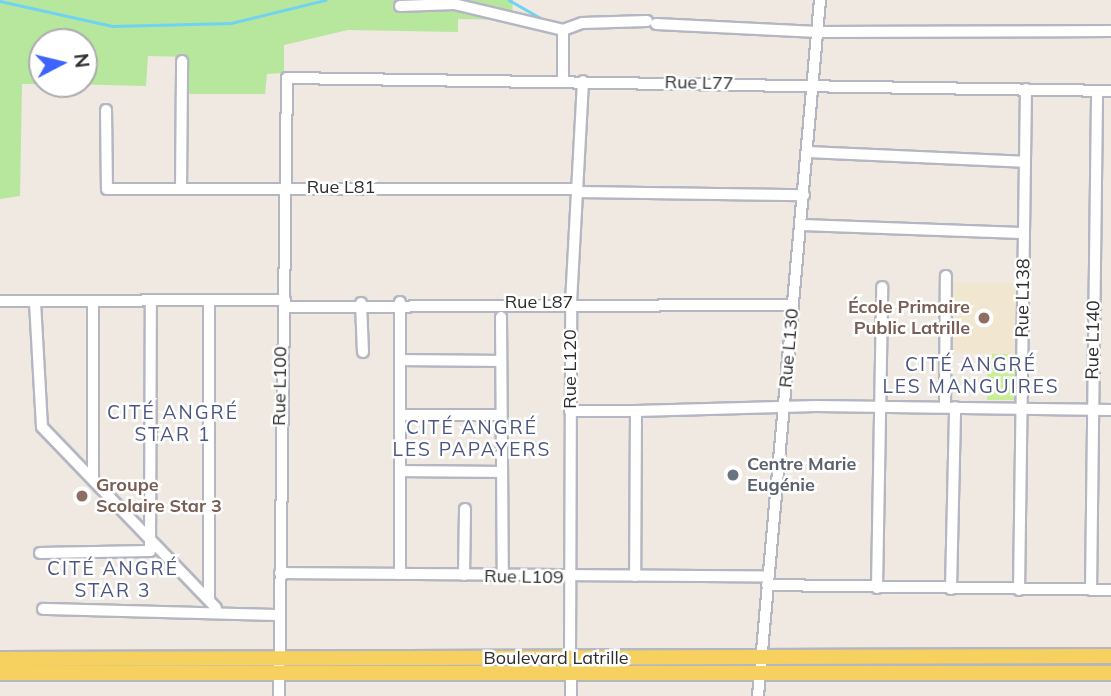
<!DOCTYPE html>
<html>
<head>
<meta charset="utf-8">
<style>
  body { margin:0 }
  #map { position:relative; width:1111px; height:696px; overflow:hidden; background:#efe9e1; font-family:Mulish,sans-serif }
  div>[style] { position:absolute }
  .education>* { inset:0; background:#f1e6d0; transform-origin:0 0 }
  .green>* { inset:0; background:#b6e79c }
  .pitch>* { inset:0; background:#caee97; transform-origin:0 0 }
  .stream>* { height:2.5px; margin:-1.25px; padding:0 1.25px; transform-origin:1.25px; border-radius:1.25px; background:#71d2f4 }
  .roads { filter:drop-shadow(2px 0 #b4b7c1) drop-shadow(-2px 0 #b4b7c1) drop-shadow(0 2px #b4b7c1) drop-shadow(0 -2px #b4b7c1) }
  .minor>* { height:10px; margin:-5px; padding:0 5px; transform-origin:5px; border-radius:5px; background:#fff }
  .major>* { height:14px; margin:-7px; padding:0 7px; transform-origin:7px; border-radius:7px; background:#f6d15f }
  .dots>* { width:19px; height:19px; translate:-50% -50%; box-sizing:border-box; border:4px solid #fff; border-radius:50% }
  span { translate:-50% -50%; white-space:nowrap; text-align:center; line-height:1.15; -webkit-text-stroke:5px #fff; paint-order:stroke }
  .street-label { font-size:18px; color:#2e2e2e }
  .education-label { font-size:18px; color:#785e54; font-weight:700 }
  .right { translate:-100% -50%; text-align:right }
  .left { translate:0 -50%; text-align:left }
  .worship-label { font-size:18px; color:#5b616d; font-weight:700 }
  .neighbourhood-label { font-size:19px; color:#4b5681; letter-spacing:2px }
  .north { position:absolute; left:28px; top:28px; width:70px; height:70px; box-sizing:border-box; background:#fff; border:2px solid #ababab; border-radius:50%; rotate:83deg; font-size:19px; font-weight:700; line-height:28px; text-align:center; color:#2e2e2e }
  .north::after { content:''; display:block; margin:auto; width:24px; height:32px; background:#3e64ff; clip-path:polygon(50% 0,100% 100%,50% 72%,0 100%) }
</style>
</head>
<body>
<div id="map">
  <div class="education">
    <i style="left:952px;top:282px;width:64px;height:71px;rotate:1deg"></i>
  </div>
  <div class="green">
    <i style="clip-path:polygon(0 0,513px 0,512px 20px,458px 19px,458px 32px,348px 30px,284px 45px,284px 73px,267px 74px,265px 94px,189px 94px,188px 57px,148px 56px,146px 86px,64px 84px,84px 84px,84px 42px,42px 42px,42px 84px,22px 84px,20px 196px,0 199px)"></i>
  </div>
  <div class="pitch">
    <i style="left:987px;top:354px;width:29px;height:46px"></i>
  </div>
  <div class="stream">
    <i style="left:509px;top:0;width:40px;rotate:29.7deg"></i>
    <i style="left:0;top:1px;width:116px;rotate:12.5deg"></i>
    <i style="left:113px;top:26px;width:118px;rotate:-1.5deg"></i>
    <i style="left:231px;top:23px;width:97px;rotate:-13.7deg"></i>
  </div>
  <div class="roads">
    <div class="minor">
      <i style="left:400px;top:6px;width:54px;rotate:-2.1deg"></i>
      <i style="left:454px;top:4px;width:112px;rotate:13.4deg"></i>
      <i style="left:563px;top:30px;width:51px;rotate:90deg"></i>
      <i style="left:656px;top:24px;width:162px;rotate:2.8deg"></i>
      <i style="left:818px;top:32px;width:293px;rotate:-0.2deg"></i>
      <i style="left:563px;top:30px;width:20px;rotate:-20deg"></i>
      <i style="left:582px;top:23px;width:65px;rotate:-1.8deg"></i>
      <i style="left:106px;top:110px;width:79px;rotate:89.3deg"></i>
      <i style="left:107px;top:189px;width:470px"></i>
      <i style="left:807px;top:152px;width:217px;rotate:2.6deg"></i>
      <i style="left:181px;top:188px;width:127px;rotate:-89.5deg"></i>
      <i style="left:577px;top:192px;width:227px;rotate:0.8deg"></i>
      <i style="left:800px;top:225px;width:223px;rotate:2.1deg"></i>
      <i style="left:0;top:301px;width:285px;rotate:-0.2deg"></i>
      <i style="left:35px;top:302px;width:125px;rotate:86.8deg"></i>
      <i style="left:42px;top:427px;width:251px;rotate:46.1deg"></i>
      <i style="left:361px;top:303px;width:49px;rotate:87.7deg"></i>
      <i style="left:286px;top:307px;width:507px;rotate:-0.23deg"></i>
      <i style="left:501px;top:317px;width:259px;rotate:89.6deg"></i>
      <i style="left:401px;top:360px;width:100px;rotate:0.6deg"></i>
      <i style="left:945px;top:406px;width:130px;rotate:-89.6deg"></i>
      <i style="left:570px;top:411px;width:66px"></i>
      <i style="left:636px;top:411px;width:165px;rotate:90.3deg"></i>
      <i style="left:636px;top:411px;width:180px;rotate:-1.6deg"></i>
      <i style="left:816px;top:406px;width:295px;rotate:0.8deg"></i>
      <i style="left:401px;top:415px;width:99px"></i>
      <i style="left:400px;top:471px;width:101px;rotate:0.6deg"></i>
      <i style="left:93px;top:478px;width:176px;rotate:-90deg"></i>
      <i style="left:40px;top:553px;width:110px;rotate:-1deg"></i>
      <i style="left:150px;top:551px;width:249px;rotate:-89.8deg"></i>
      <i style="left:280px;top:573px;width:487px;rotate:0.4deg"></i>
      <i style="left:400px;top:574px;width:272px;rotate:-90deg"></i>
      <i style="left:464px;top:575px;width:66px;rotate:-89.1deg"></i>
      <i style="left:767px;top:585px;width:344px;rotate:0.8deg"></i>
      <i style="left:877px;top:588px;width:301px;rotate:-89deg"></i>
      <i style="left:951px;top:589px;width:182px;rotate:-88.7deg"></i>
      <i style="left:1019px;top:590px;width:501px;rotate:-89.2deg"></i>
      <i style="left:1091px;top:590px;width:499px;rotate:-89.3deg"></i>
      <i style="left:209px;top:599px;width:297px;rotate:-90deg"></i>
      <i style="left:43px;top:609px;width:237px;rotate:1.5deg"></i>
      <i style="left:570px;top:657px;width:354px;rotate:-89.8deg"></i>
      <i style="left:571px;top:303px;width:222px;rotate:-86.9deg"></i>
      <i style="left:571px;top:673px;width:23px;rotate:90deg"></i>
      <i style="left:279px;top:696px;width:618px;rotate:-89.26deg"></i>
      <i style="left:287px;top:78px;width:824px;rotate:0.9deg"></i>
      <i style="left:758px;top:696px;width:699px;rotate:-84.91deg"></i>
    </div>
    <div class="major">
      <i style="left:0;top:659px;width:1111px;rotate:-0.15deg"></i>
      <i style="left:0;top:673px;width:1111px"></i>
    </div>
  </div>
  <div class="dots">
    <i style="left:984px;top:318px;background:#8d6e63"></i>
    <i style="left:733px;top:475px;background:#6b7280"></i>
    <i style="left:82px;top:496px;background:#8d6e63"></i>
  </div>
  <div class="street-label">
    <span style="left:699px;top:83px;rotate:1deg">Rue L77</span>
    <span style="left:341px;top:187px">Rue L81</span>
    <span style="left:1023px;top:298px;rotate:-89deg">Rue L138</span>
    <span style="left:539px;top:302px">Rue L87</span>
    <span style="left:1093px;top:340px;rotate:-89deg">Rue L140</span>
    <span style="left:789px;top:348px;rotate:-85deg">Rue L130</span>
    <span style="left:570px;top:369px;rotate:-90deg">Rue L120</span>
    <span style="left:280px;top:386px;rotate:-89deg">Rue L100</span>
    <span style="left:524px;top:577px;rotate:1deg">Rue L109</span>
    <span style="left:556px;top:658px">Boulevard Latrille</span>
  </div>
  <div class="education-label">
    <span class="right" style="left:970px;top:318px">École Primaire<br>Public Latrille</span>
    <span class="left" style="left:96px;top:496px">Groupe<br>Scolaire Star 3</span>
  </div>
  <div class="worship-label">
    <span class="left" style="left:747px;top:475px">Centre Marie<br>Eugénie</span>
  </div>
  <div class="neighbourhood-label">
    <span style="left:971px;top:376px">CITÉ ANGRÉ<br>LES MANGUIRES</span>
    <span style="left:173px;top:424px">CITÉ ANGRÉ<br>STAR 1</span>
    <span style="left:472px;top:439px">CITÉ ANGRÉ<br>LES PAPAYERS</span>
    <span style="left:113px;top:580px">CITÉ ANGRÉ<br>STAR 3</span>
  </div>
  <div class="north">N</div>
</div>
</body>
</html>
